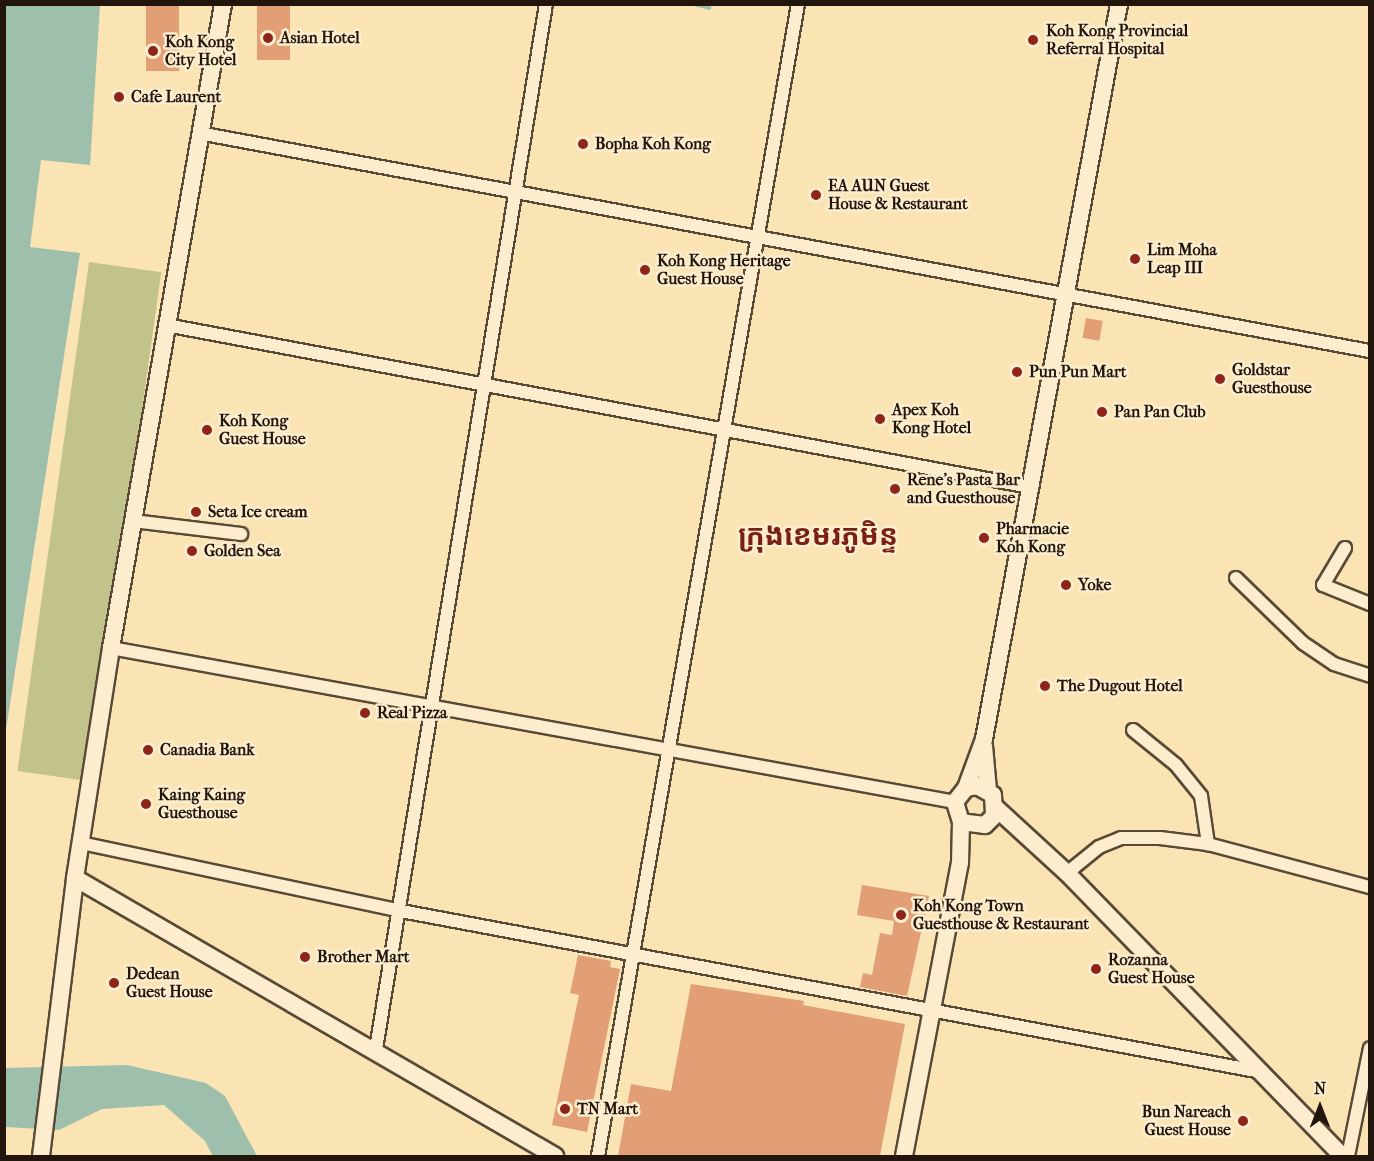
<!DOCTYPE html>
<html>
<head>
<meta charset="utf-8">
<style>
  body { margin:0 }
  #map { position:relative; width:1374px; height:1161px; overflow:hidden; background:#fae4b4; font-family:"IM FELL French Canon","Noto Sans Khmer",serif }
  div>[style] { position:absolute }
  .green>* { inset:0; background:#c2c38a; transform-origin:0 0 }
  .water>* { inset:0; background:#9ebfac }
  .stream>* { height:4px; margin:-2px; padding:0 2px; transform-origin:2px; border-radius:2px; background:#9ebfac }
  .building>* { inset:0; background:#e29e75; transform-origin:0 0 }
  .roads { filter:drop-shadow(2px 0 #584a36) drop-shadow(-2px 0 #584a36) drop-shadow(0 2px #584a36) drop-shadow(0 -2px #584a36) }
  .street>* { height:12px; margin:-6px; padding:0 6px; transform-origin:6px; border-radius:6px; background:#fcedce }
  .secondary>* { height:16px; margin:-8px; padding:0 8px; transform-origin:8px; border-radius:8px; background:#fcedce }
  .dots>* { width:16px; height:16px; translate:-50% -50%; box-sizing:border-box; border:3px solid #fcedce; border-radius:50% }
  span { translate:-50% -50%; white-space:nowrap; text-align:center; line-height:1.15; -webkit-text-stroke:5px #fcedce; paint-order:stroke }
  .poi-label { font-size:16px; color:#22160c; font-weight:700 }
  .left { translate:0 -50%; text-align:left }
  .right { translate:-100% -50%; text-align:right }
  .town-label { font-size:28px; color:#7a1f14; font-weight:700 }
  .frame { position:absolute; inset:0; border:6px solid #22160c; pointer-events:none }
  .north { position:absolute; left:1290px; top:1077px; width:60px; height:60px; -webkit-text-stroke:4px #fcedce; paint-order:stroke; rotate:0deg; font-size:16px; font-weight:700; line-height:24px; text-align:center; color:#22160c }
  .north::after { content:''; display:block; margin:auto; width:21px; height:27px; background:#22160c; clip-path:polygon(50% 0,100% 100%,50% 72%,0 100%) }
</style>
</head>
<body>
<div id="map">
  <div class="green">
    <i style="left:89px;top:262px;width:73px;height:514px;rotate:8deg"></i>
  </div>
  <div class="water">
    <i style="clip-path:polygon(5px 4px,100px 5px,90px 165px,41px 160px,30px 247px,80px 253px,5px 736px)"></i>
    <i style="clip-path:polygon(127px 1065px,206px 1083px,225px 1096px,257px 1156px,213px 1156px,205px 1141px,164px 1105px,102px 1109px,59px 1130px,5px 1127px,4px 1068px)"></i>
  </div>
  <div class="stream">
    <i style="left:694px;top:4px;width:16px;rotate:14deg"></i>
  </div>
  <div class="building">
    <i style="left:146px;top:4px;width:33px;height:67px"></i>
    <i style="left:257px;top:4px;width:33px;height:56px"></i>
    <i style="left:1086px;top:318px;width:17px;height:20px;rotate:10deg"></i>
    <i style="clip-path:polygon(862px 885px,929px 896px,907px 996px,860px 987px,863px 973px,872px 975px,880px 933px,892px 935px,894px 921px,857px 915px)"></i>
    <i style="clip-path:polygon(578px 955px,611px 961px,610px 967px,620px 969px,587px 1132px,552px 1125px,579px 995px,570px 993px)"></i>
    <i style="clip-path:polygon(691px 984px,804px 1001px,803px 1005px,905px 1024px,880px 1156px,618px 1156px,631px 1084px,671px 1091px)"></i>
  </div>
  <div class="roads">
    <div class="street">
      <i style="left:199px;top:133px;width:1191px;rotate:10.55deg"></i>
      <i style="left:166px;top:325px;width:879px;rotate:10.62deg"></i>
      <i style="left:133px;top:521px;width:109px;rotate:6.9deg"></i>
      <i style="left:1345px;top:548px;width:43px;rotate:120.7deg"></i>
      <i style="left:1323px;top:585px;width:51px;rotate:22deg"></i>
      <i style="left:1236px;top:578px;width:93px;rotate:44.1deg"></i>
      <i style="left:1303px;top:643px;width:37px;rotate:34deg"></i>
      <i style="left:1334px;top:664px;width:38px;rotate:18deg"></i>
      <i style="left:111px;top:648px;width:858px;rotate:10.34deg"></i>
      <i style="left:1133px;top:730px;width:55px;rotate:39.1deg"></i>
      <i style="left:1176px;top:765px;width:40px;rotate:51deg"></i>
      <i style="left:1201px;top:796px;width:49px;rotate:81.7deg"></i>
      <i style="left:81px;top:843px;width:327px;rotate:12deg"></i>
      <i style="left:401px;top:911px;width:875px;rotate:10.6deg"></i>
      <i style="left:1067px;top:873px;width:41px;rotate:-39.1deg"></i>
      <i style="left:1099px;top:847px;width:24px;rotate:-22deg"></i>
      <i style="left:1121px;top:838px;width:39px"></i>
      <i style="left:1160px;top:838px;width:48px;rotate:7.1deg"></i>
      <i style="left:1208px;top:844px;width:168px;rotate:14.9deg"></i>
      <i style="left:376px;top:1049px;width:1059px;rotate:-80.76deg"></i>
      <i style="left:598px;top:1156px;width:1169px;rotate:-80.15deg"></i>
      <i style="left:1348px;top:1156px;width:110px;rotate:-78.5deg"></i>
    </div>
    <div class="secondary">
      <i style="left:984px;top:746px;width:44px;rotate:84.8deg"></i>
      <i style="left:966px;top:788px;width:11px;rotate:-10deg"></i>
      <i style="left:977px;top:786px;width:18px;rotate:29deg"></i>
      <i style="left:993px;top:795px;width:21px;rotate:87deg"></i>
      <i style="left:994px;top:816px;width:13px;rotate:135deg"></i>
      <i style="left:985px;top:825px;width:24px;rotate:-173deg"></i>
      <i style="left:961px;top:822px;width:21px;rotate:-107deg"></i>
      <i style="left:955px;top:802px;width:18px;rotate:-52deg"></i>
      <i style="left:966px;top:788px;width:52px;rotate:-69.8deg"></i>
      <i style="left:984px;top:739px;width:747px;rotate:-79.59deg"></i>
      <i style="left:996px;top:808px;width:96px;rotate:42.5deg"></i>
      <i style="left:1067px;top:873px;width:395px;rotate:45.8deg"></i>
      <i style="left:75px;top:878px;width:555px;rotate:30.08deg"></i>
      <i style="left:41px;top:1156px;width:280px;rotate:-83deg"></i>
      <i style="left:75px;top:878px;width:233px;rotate:-81.1deg"></i>
      <i style="left:111px;top:648px;width:654px;rotate:-80.13deg"></i>
      <i style="left:904px;top:1156px;width:298px;rotate:-79.2deg"></i>
      <i style="left:960px;top:863px;width:41px;rotate:-88.6deg"></i>
    </div>
  </div>
  <div class="dots">
    <i style="left:268px;top:38px;background:#8f2418"></i>
    <i style="left:1033px;top:40px;background:#8f2418"></i>
    <i style="left:153px;top:51px;background:#8f2418"></i>
    <i style="left:119px;top:97px;background:#8f2418"></i>
    <i style="left:583px;top:144px;background:#8f2418"></i>
    <i style="left:816px;top:195px;background:#8f2418"></i>
    <i style="left:1135px;top:259px;background:#8f2418"></i>
    <i style="left:645px;top:270px;background:#8f2418"></i>
    <i style="left:1017px;top:372px;background:#8f2418"></i>
    <i style="left:1220px;top:379px;background:#8f2418"></i>
    <i style="left:1102px;top:412px;background:#8f2418"></i>
    <i style="left:880px;top:419px;background:#8f2418"></i>
    <i style="left:207px;top:430px;background:#8f2418"></i>
    <i style="left:895px;top:489px;background:#8f2418"></i>
    <i style="left:196px;top:512px;background:#8f2418"></i>
    <i style="left:984px;top:538px;background:#8f2418"></i>
    <i style="left:192px;top:551px;background:#8f2418"></i>
    <i style="left:1066px;top:585px;background:#8f2418"></i>
    <i style="left:1045px;top:686px;background:#8f2418"></i>
    <i style="left:365px;top:713px;background:#8f2418"></i>
    <i style="left:148px;top:750px;background:#8f2418"></i>
    <i style="left:146px;top:804px;background:#8f2418"></i>
    <i style="left:901px;top:915px;background:#8f2418"></i>
    <i style="left:305px;top:957px;background:#8f2418"></i>
    <i style="left:1096px;top:969px;background:#8f2418"></i>
    <i style="left:114px;top:983px;background:#8f2418"></i>
    <i style="left:565px;top:1109px;background:#8f2418"></i>
    <i style="left:1243px;top:1121px;background:#8f2418"></i>
  </div>
  <div class="poi-label">
    <span class="left" style="left:1046px;top:40px">Koh Kong Provincial<br>Referral Hospital</span>
    <span class="left" style="left:280px;top:38px">Asian Hotel</span>
    <span class="left" style="left:165px;top:51px">Koh Kong<br>City Hotel</span>
    <span class="left" style="left:131px;top:97px">Cafe Laurent</span>
    <span class="left" style="left:595px;top:144px">Bopha Koh Kong</span>
    <span class="left" style="left:828px;top:195px">EA AUN Guest<br>House &amp; Restaurant</span>
    <span class="left" style="left:1147px;top:259px">Lim Moha<br>Leap III</span>
    <span class="left" style="left:657px;top:270px">Koh Kong Heritage<br>Guest House</span>
    <span class="left" style="left:1232px;top:379px">Goldstar<br>Guesthouse</span>
    <span class="left" style="left:1029px;top:372px">Pun Pun Mart</span>
    <span class="left" style="left:892px;top:419px">Apex Koh<br>Kong Hotel</span>
    <span class="left" style="left:1114px;top:412px">Pan Pan Club</span>
    <span class="left" style="left:219px;top:430px">Koh Kong<br>Guest House</span>
    <span class="left" style="left:907px;top:489px">Rene's Pasta Bar<br>and Guesthouse</span>
    <span class="left" style="left:208px;top:512px">Seta Ice cream</span>
    <span class="left" style="left:996px;top:538px">Pharmacie<br>Koh Kong</span>
    <span class="left" style="left:204px;top:551px">Golden Sea</span>
    <span class="left" style="left:1078px;top:585px">Yoke</span>
    <span class="left" style="left:1057px;top:686px">The Dugout Hotel</span>
    <span class="left" style="left:377px;top:713px">Real Pizza</span>
    <span class="left" style="left:160px;top:750px">Canadia Bank</span>
    <span class="left" style="left:158px;top:804px">Kaing Kaing<br>Guesthouse</span>
    <span class="left" style="left:913px;top:915px">Koh Kong Town<br>Guesthouse &amp; Restaurant</span>
    <span class="left" style="left:317px;top:957px">Brother Mart</span>
    <span class="left" style="left:1108px;top:969px">Rozanna<br>Guest House</span>
    <span class="left" style="left:126px;top:983px">Dedean<br>Guest House</span>
    <span class="left" style="left:577px;top:1109px">TN Mart</span>
    <span class="right" style="left:1231px;top:1121px">Bun Nareach<br>Guest House</span>
  </div>
  <div class="town-label">
    <span style="left:818px;top:536px">ក្រុងខេមរភូមិន្ទ</span>
  </div>
  <div class="frame"></div>
  <div class="north">N</div>
</div>
</body>
</html>
